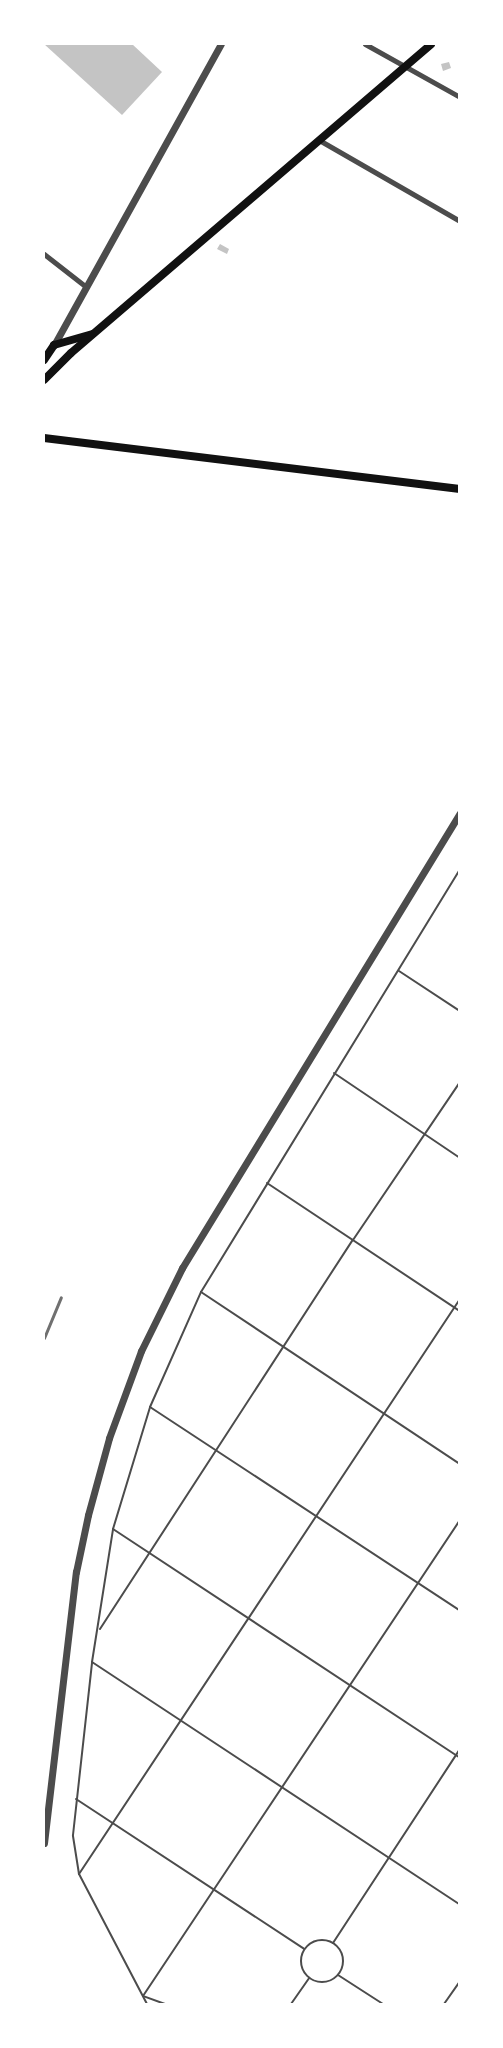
<!DOCTYPE html>
<html>
<head>
<meta charset="utf-8">
<style>
  body { margin:0 }
  #map { position:relative; width:503px; height:2048px; overflow:hidden; background:#fff; font-family:"Sofia Sans Condensed",sans-serif }
  div>[style] { position:absolute }
  .building>* { inset:0; background:#c4c4c4 }
  .service>* { height:2px; margin:-1px; padding:0 1px; transform-origin:1px; border-radius:1px; background:#4c4c4c }
  .service>.ring { margin:-1px; padding:0; box-sizing:content-box; background:none; border:2px solid #4c4c4c; border-radius:50% }
  .minor>* { height:5px; margin:-2.5px; padding:0 2.5px; transform-origin:2.5px; border-radius:2.5px; background:#4c4c4c }
  .tertiary>* { height:7px; margin:-3.5px; padding:0 3.5px; transform-origin:3.5px; border-radius:3.5px; background:#4c4c4c }
  .secondary>* { height:8px; margin:-4px; padding:0 4px; transform-origin:4px; border-radius:4px; background:#111 }
  .rail>* { height:3px; margin:-1.5px; padding:0 1.5px; transform-origin:1.5px; border-radius:1.5px; background:#707070 }
  span { translate:-50% -50%; white-space:nowrap; text-align:center; line-height:1.15; -webkit-text-stroke:6px #fff; paint-order:stroke }
  .frame { position:absolute; inset:0; border:45px solid #fff; pointer-events:none }
</style>
</head>
<body>
<div id="map">
  <div class="building">
    <i style="clip-path:polygon(44px 44px,132px 44px,162px 72px,122px 115px)"></i>
    <i style="clip-path:polygon(449px 62px,451px 68px,443px 71px,441px 64px)"></i>
    <i style="clip-path:polygon(220px 244px,229px 249px,227px 254px,217px 249px)"></i>
  </div>
  <div class="service">
    <i style="left:399px;top:971px;width:73px;rotate:33.3deg"></i>
    <i style="left:334px;top:1073px;width:152px;rotate:34deg"></i>
    <i style="left:267px;top:1183px;width:232px;rotate:33.6deg"></i>
    <i style="left:201px;top:1292px;width:311px;rotate:33.6deg"></i>
    <i style="left:150px;top:1407px;width:371px;rotate:33.3deg"></i>
    <i style="left:113px;top:1529px;width:416px;rotate:33.4deg"></i>
    <i style="left:100px;top:1629px;width:464px;rotate:-57deg"></i>
    <i style="left:353px;top:1240px;width:191px;rotate:-55.9deg"></i>
    <i style="left:92px;top:1662px;width:441px;rotate:33.4deg"></i>
    <i style="left:76px;top:1799px;width:273px;rotate:33.3deg"></i>
    <i style="left:79px;top:1874px;width:690px;rotate:-56.47deg"></i>
    <i class="ring" style="left:301px;top:1940px;width:40px;height:40px"></i>
    <i style="left:333px;top:1943px;width:232px;rotate:-56.8deg"></i>
    <i style="left:338px;top:1975px;width:54px;rotate:32.8deg"></i>
    <i style="left:147px;top:2004px;width:147px;rotate:-117.6deg"></i>
    <i style="left:79px;top:1874px;width:39px;rotate:-99deg"></i>
    <i style="left:73px;top:1835px;width:174px;rotate:-83.7deg"></i>
    <i style="left:92px;top:1662px;width:135px;rotate:-81deg"></i>
    <i style="left:113px;top:1529px;width:127px;rotate:-73.1deg"></i>
    <i style="left:150px;top:1407px;width:126px;rotate:-66.1deg"></i>
    <i style="left:201px;top:1292px;width:496px;rotate:-58.5deg"></i>
    <i style="left:165px;top:2004px;width:23px;rotate:-160deg"></i>
    <i style="left:143px;top:1996px;width:572px;rotate:-56.34deg"></i>
    <i style="left:291px;top:2004px;width:32px;rotate:-55deg"></i>
    <i style="left:444px;top:2004px;width:28px;rotate:-55deg"></i>
  </div>
  <div class="minor">
    <i style="left:365px;top:44px;width:109px;rotate:29.2deg"></i>
    <i style="left:319px;top:140px;width:163px;rotate:29.9deg"></i>
    <i style="left:44px;top:254px;width:52px;rotate:38deg"></i>
  </div>
  <div class="tertiary">
    <i style="left:54px;top:345px;width:344px;rotate:-61deg"></i>
    <i style="left:44px;top:1843px;width:273px;rotate:-83.3deg"></i>
    <i style="left:76px;top:1572px;width:58px;rotate:-78.1deg"></i>
    <i style="left:88px;top:1515px;width:80px;rotate:-74.7deg"></i>
    <i style="left:109px;top:1438px;width:93px;rotate:-69.8deg"></i>
    <i style="left:141px;top:1351px;width:93px;rotate:-63.7deg"></i>
    <i style="left:182px;top:1268px;width:533px;rotate:-58.58deg"></i>
  </div>
  <div class="secondary">
    <i style="left:44px;top:360px;width:18px;rotate:-56deg"></i>
    <i style="left:54px;top:345px;width:40px;rotate:-16deg"></i>
    <i style="left:44px;top:380px;width:38px;rotate:-45deg"></i>
    <i style="left:71px;top:353px;width:474px;rotate:-40.6deg"></i>
    <i style="left:44px;top:438px;width:419px;rotate:7deg"></i>
  </div>
  <div class="rail">
    <i style="left:44px;top:1338px;width:44px;rotate:-67.5deg"></i>
  </div>
  <div class="frame"></div>
</div>
</body>
</html>
